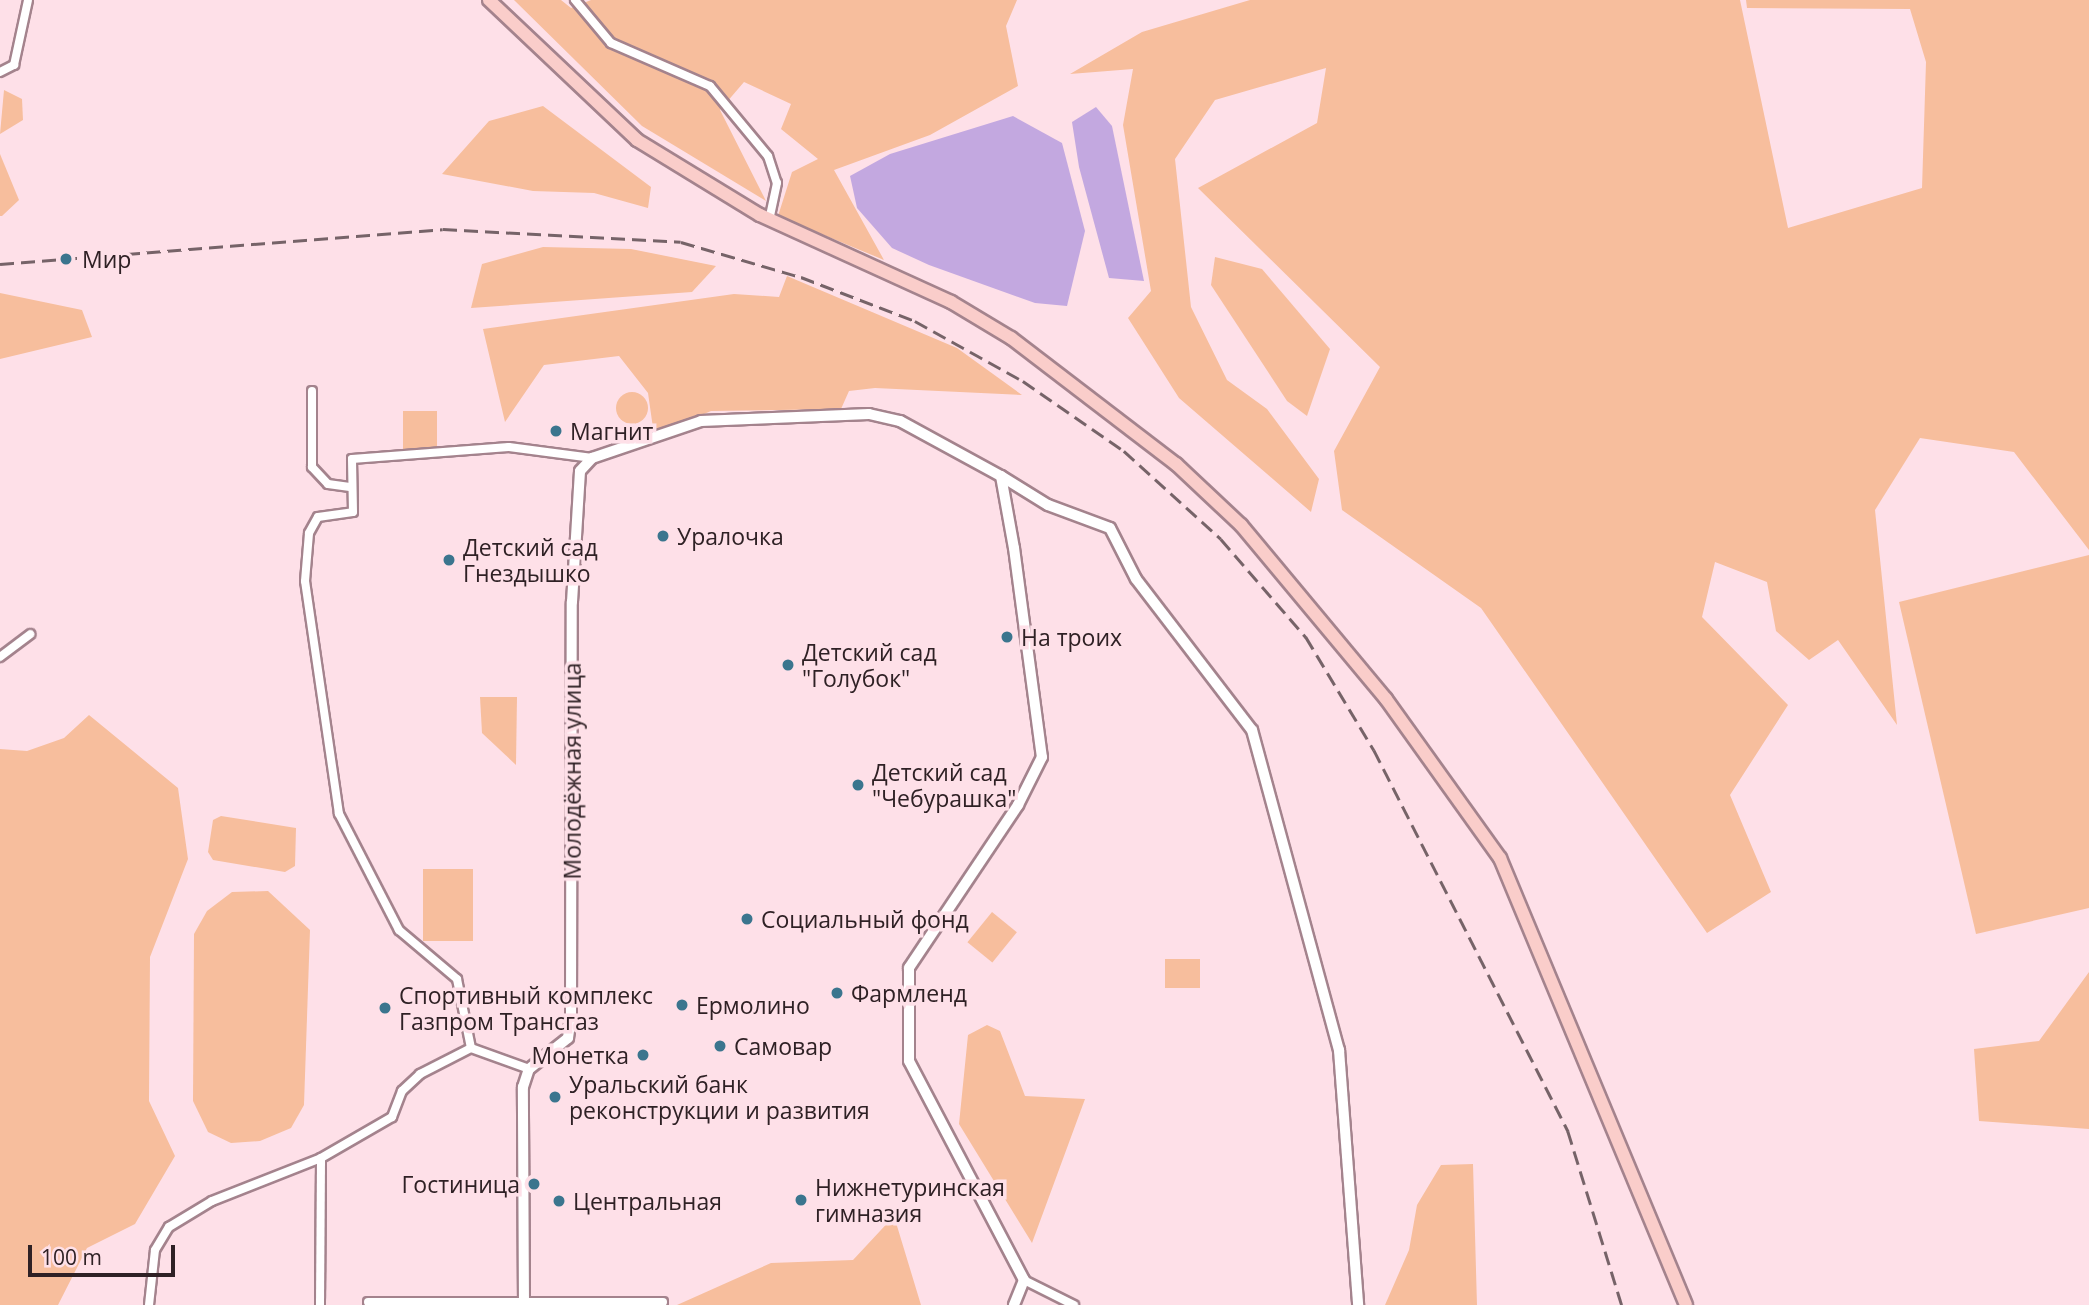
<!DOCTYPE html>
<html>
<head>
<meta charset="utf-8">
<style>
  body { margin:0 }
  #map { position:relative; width:2089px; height:1305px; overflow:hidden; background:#fee0e8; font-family:"Open Sans",sans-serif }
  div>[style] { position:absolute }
  .green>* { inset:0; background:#f7be9d; transform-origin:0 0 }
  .round { border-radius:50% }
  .water>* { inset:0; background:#c3a8e0 }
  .roads { filter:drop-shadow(2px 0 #a4838d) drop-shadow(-2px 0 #a4838d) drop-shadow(0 2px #a4838d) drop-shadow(0 -2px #a4838d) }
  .street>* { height:8px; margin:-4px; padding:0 4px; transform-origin:4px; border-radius:4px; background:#fff }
  .secondary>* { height:10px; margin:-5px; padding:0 5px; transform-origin:5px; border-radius:5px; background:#fff }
  .primary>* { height:12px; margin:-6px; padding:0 6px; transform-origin:6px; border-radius:6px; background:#facdca }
  .rail>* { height:2.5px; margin-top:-1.25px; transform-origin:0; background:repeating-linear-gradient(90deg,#766368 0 14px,transparent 0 21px) }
  .dots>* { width:19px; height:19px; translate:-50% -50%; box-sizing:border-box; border:4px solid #fee0e8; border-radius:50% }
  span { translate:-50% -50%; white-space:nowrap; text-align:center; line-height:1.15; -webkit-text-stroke:7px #fee0e8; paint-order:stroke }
  .poi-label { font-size:23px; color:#2f2125 }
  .left { translate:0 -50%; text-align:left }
  .right { translate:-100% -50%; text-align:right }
  .street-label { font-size:23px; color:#2f2125 }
  .scale { position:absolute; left:28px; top:1245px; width:147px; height:32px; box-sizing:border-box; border:4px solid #2f2125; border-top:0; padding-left:9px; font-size:21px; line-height:24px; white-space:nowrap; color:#2f2125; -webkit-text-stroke:5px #fee0e8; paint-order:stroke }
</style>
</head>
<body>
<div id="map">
  <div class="green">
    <i style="clip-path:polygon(514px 0,561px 0,571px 8px,591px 0,1017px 0,1006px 26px,1018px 86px,930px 135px,834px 170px,884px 260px,778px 216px,792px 172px,818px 159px,781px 129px,791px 104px,744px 82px,720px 110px,766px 201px,642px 126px)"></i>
    <i style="clip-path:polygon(1250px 0,1740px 0,1788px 228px,1922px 188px,1926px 62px,1910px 9px,1747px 8px,1746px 0,2089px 0,2089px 550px,2014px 452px,1920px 438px,1875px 510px,1897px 725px,1838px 640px,1809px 660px,1776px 631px,1767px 582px,1715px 562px,1702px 617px,1788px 705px,1730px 795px,1771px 892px,1707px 933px,1481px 608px,1342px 510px,1334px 451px,1380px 367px,1198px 188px,1317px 123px,1326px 68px,1215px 100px,1175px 159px,1191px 307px,1227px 380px,1267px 409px,1319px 479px,1311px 512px,1179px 398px,1128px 318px,1151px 291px,1123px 125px,1133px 69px,1070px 74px,1142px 32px)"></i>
    <i style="clip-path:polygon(4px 90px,22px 99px,23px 120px,0 134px)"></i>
    <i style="clip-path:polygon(543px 106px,651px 187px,648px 208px,594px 193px,533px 191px,442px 174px,489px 121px)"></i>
    <i style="clip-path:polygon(0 154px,19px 200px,2px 216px,0 216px)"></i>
    <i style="clip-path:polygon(543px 247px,631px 249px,716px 266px,692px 292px,471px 308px,482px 264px)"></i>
    <i style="clip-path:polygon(1215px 257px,1262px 269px,1330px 349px,1307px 416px,1287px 401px,1211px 285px)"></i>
    <i style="clip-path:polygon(787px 276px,957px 348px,1022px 395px,875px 388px,849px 391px,841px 409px,711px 411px,654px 435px,648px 393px,619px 356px,544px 365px,505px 422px,483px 329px,734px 294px,779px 297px)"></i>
    <i style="clip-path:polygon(0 293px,82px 310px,92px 337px,0 359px)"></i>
    <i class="round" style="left:616px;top:392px;width:32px;height:32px"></i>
    <i style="left:437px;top:411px;width:39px;height:34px;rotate:90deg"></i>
    <i style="clip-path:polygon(2089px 555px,2089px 908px,1976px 934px,1899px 602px)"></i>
    <i style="clip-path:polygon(480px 697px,517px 697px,516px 765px,482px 733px)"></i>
    <i style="clip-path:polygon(89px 715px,178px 788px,188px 859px,150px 957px,149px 1101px,175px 1156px,135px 1224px,87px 1248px,58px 1305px,0 1305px,0 749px,27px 751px,64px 738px)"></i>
    <i style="clip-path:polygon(221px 816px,296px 828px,295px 866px,285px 872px,213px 860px,208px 852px,213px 820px)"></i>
    <i style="left:423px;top:869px;width:50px;height:72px"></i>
    <i style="clip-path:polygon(268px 891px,310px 930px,304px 1105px,291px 1128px,260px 1141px,231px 1143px,208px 1132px,193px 1101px,194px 934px,207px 911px,232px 892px)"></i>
    <i style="left:992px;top:912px;width:32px;height:39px;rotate:39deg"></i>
    <i style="left:1165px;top:959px;width:35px;height:29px"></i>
    <i style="clip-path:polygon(2089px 972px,2089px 1129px,1979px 1121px,1974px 1049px,2039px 1041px)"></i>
    <i style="clip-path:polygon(987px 1025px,1000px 1031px,1025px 1096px,1085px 1099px,1032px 1243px,959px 1124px,968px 1035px)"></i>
    <i style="clip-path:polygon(1473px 1164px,1477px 1305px,1385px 1305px,1409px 1250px,1417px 1205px,1441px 1165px)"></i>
    <i style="clip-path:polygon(894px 1216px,921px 1305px,677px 1305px,771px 1263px,853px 1260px)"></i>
  </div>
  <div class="water">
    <i style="clip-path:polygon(1096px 107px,1112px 126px,1144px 281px,1109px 278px,1079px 167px,1072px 122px)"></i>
    <i style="clip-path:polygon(1013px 116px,1062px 143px,1085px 231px,1067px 306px,1035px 303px,929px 265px,892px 248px,857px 208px,850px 176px,890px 154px)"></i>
  </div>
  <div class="roads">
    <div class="street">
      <i style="left:575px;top:0;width:56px;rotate:50.1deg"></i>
      <i style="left:611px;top:43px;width:108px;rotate:23.5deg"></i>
      <i style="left:710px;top:86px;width:91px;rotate:50.4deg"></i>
      <i style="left:768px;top:156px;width:28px;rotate:72deg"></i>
      <i style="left:777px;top:183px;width:38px;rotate:102deg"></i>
      <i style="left:0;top:72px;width:16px;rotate:-27deg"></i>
      <i style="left:14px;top:65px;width:66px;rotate:-77.8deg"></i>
      <i style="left:312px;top:391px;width:76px;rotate:90deg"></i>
      <i style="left:312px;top:467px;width:23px;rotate:47deg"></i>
      <i style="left:328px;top:484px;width:22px;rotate:8deg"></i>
      <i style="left:0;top:657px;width:38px;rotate:-37deg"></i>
      <i style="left:471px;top:1048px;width:70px;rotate:-101.5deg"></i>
      <i style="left:457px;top:979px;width:76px;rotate:-139.8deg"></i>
      <i style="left:399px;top:930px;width:131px;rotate:-117.3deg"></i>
      <i style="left:339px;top:814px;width:235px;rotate:-98.3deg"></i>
      <i style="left:305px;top:581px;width:48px;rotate:-85.2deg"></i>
      <i style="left:309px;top:533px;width:18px;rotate:-61deg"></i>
      <i style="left:318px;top:517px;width:35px;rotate:-8deg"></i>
      <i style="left:353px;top:512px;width:53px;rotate:-91.1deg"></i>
      <i style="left:352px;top:459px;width:157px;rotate:-4.4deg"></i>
      <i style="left:509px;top:447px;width:84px;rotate:7.5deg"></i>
      <i style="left:471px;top:1048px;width:62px;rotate:19.9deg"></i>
      <i style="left:1024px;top:1280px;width:56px;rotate:26.6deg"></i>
      <i style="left:368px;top:1302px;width:295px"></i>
      <i style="left:149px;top:1305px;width:55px;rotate:-83.8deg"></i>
      <i style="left:155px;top:1250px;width:27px;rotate:-59deg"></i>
      <i style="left:169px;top:1227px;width:50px;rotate:-31.2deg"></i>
      <i style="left:212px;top:1201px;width:117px;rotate:-21.5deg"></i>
      <i style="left:321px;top:1158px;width:82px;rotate:-30deg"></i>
      <i style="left:392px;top:1117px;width:28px;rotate:-69deg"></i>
      <i style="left:402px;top:1091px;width:25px;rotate:-43deg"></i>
      <i style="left:420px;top:1074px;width:57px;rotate:-27deg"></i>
      <i style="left:320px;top:1305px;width:147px;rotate:-89.6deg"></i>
    </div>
    <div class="secondary">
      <i style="left:1001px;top:476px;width:55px;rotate:31.7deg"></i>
      <i style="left:1048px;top:505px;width:66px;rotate:20.4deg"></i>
      <i style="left:1110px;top:528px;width:57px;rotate:63deg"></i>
      <i style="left:1136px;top:579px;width:190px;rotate:52.5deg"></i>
      <i style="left:1252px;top:730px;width:332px;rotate:74.8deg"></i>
      <i style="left:1339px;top:1050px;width:256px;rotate:85.7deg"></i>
      <i style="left:524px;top:1305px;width:218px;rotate:-90.3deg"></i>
      <i style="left:523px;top:1087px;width:19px;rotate:-72deg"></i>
      <i style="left:529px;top:1069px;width:50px;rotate:-38.5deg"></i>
      <i style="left:568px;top:1038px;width:21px;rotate:-82deg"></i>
      <i style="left:571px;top:1017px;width:415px;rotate:-89.9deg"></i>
      <i style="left:572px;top:602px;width:131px;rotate:-86.5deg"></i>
      <i style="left:580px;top:471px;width:18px;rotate:-47deg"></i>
      <i style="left:592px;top:458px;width:115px;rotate:-18.7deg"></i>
      <i style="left:701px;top:421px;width:168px;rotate:-2.4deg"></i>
      <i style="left:869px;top:414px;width:32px;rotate:13deg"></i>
      <i style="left:900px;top:421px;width:115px;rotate:28.6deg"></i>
      <i style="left:1001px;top:476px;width:73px;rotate:79.8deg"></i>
      <i style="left:1014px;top:548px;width:211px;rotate:82.4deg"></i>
      <i style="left:1042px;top:757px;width:54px;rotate:116.6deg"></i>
      <i style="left:1018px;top:805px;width:196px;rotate:123.8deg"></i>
      <i style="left:909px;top:968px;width:93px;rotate:90deg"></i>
      <i style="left:909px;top:1061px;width:247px;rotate:62.3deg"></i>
      <i style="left:1024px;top:1280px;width:27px;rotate:112deg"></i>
    </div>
    <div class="primary">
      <i style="left:489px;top:0;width:204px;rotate:43.4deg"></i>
      <i style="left:637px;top:140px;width:144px;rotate:31.4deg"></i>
      <i style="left:760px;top:215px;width:210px;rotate:24.5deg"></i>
      <i style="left:951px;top:302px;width:70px;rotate:31deg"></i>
      <i style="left:1011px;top:338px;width:208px;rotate:37.4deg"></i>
      <i style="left:1176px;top:464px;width:89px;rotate:43.2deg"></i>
      <i style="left:1241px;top:525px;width:226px;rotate:50.2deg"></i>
      <i style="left:1386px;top:699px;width:196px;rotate:54.4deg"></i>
      <i style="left:1500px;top:858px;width:484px;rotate:67.4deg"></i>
    </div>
  </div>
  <div class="rail">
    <i style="left:0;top:264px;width:444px;rotate:-4.5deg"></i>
    <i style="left:443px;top:229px;width:238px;rotate:3.1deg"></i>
    <i style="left:681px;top:242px;width:125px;rotate:16.3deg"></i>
    <i style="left:801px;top:277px;width:122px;rotate:21.1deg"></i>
    <i style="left:915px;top:321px;width:124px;rotate:29.1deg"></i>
    <i style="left:1023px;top:381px;width:123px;rotate:34.7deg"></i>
    <i style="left:1124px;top:451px;width:131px;rotate:42.2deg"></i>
    <i style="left:1221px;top:539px;width:130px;rotate:49.1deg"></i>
    <i style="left:1306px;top:637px;width:132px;rotate:59deg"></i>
    <i style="left:1374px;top:750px;width:428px;rotate:63deg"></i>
    <i style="left:1568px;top:1131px;width:182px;rotate:72.8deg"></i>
  </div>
  <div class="dots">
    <i style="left:66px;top:259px;background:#3b758e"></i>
    <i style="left:556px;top:431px;background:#3b758e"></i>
    <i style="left:663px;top:536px;background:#3b758e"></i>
    <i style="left:449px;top:560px;background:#3b758e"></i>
    <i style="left:1007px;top:637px;background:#3b758e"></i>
    <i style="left:788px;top:665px;background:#3b758e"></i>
    <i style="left:858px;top:785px;background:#3b758e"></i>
    <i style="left:747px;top:919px;background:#3b758e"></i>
    <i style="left:837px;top:993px;background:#3b758e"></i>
    <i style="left:682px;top:1005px;background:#3b758e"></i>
    <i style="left:385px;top:1008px;background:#3b758e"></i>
    <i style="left:720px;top:1046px;background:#3b758e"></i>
    <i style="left:643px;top:1055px;background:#3b758e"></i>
    <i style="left:555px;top:1097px;background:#3b758e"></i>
    <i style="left:534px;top:1184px;background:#3b758e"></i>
    <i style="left:801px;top:1200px;background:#3b758e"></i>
    <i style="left:559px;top:1201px;background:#3b758e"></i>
  </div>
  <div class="poi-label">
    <span class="left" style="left:82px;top:259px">Мир</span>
    <span class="left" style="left:570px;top:431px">Магнит</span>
    <span class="left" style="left:677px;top:536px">Уралочка</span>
    <span class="left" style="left:463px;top:560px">Детский сад<br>Гнездышко</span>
    <span class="left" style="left:1021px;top:637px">На троих</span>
    <span class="left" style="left:802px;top:665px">Детский сад<br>"Голубок"</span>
    <span class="left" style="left:872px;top:785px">Детский сад<br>"Чебурашка"</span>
    <span class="left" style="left:761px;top:919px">Социальный фонд</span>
    <span class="left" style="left:851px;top:993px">Фармленд</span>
    <span class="left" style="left:399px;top:1008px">Спортивный комплекс<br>Газпром Трансгаз</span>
    <span class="left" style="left:696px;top:1005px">Ермолино</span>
    <span class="left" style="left:734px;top:1046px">Самовар</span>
    <span class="right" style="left:629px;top:1055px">Монетка</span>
    <span class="left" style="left:569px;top:1097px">Уральский банк<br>реконструкции и развития</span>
    <span class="right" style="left:520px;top:1184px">Гостиница</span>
    <span class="left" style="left:815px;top:1200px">Нижнетуринская<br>гимназия</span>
    <span class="left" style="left:573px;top:1201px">Центральная</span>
  </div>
  <div class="street-label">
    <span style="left:572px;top:771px;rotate:-90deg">Молодёжная улица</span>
  </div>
  <div class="scale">100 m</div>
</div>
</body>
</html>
